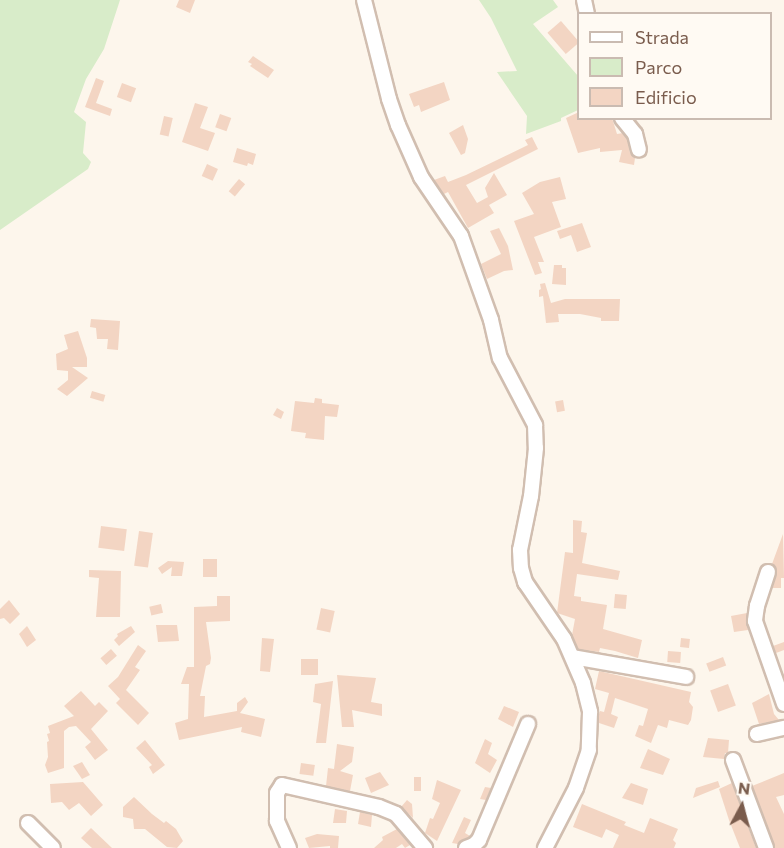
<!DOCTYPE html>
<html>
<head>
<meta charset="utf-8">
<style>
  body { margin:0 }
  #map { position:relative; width:784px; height:848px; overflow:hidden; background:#fdf6ec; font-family:Commissioner,sans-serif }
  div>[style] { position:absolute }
  .green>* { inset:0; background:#d8ecc9 }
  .building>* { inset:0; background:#f3d5c3; transform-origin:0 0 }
  .roads { filter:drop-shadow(2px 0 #d1beb0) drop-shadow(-2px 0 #d1beb0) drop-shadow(0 2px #d1beb0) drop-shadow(0 -2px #d1beb0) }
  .minor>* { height:14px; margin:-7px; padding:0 7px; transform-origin:7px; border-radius:7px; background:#fff }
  span { translate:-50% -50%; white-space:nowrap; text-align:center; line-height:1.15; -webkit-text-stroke:4.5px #fffaf3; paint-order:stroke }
  .legend { position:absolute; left:577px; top:12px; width:195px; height:108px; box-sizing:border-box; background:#fffaf3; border:2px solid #cabbb1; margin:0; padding:8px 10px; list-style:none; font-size:18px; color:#7a5c4d }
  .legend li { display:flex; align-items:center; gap:12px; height:30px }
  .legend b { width:30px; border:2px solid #cabbb1 }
  .north { position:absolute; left:712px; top:776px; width:60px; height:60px; -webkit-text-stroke:4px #fffaf3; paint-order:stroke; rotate:7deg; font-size:16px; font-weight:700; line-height:24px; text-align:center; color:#7a5c4d }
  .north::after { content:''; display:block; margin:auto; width:21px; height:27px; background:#7a5c4d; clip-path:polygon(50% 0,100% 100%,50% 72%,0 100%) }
</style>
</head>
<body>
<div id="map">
  <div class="green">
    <i style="clip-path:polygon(0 0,120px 0,104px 49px,86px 79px,74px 112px,86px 122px,83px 153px,91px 162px,88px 169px,0 230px)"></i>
    <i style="clip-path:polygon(479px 0,553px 0,558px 7px,533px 24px,578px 76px,578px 110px,561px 118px,561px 121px,526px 134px,527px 116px,497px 72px,517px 71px,491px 18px)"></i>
  </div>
  <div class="building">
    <i style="clip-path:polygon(179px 0,195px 0,190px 13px,176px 7px)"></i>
    <i style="left:561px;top:21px;width:28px;height:18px;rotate:49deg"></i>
    <i style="clip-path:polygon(253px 56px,274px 70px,268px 78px,250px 66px,252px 64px,248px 62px)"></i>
    <i style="clip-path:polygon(96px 78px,104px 81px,96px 103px,112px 109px,110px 116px,85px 107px)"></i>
    <i style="clip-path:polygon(444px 82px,450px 100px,421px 112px,419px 105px,414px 107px,409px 94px)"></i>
    <i style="left:122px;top:83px;width:15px;height:15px;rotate:20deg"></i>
    <i style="clip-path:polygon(195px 103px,208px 107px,200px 128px,215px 133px,208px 151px,182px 142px)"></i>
    <i style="clip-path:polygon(579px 112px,579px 118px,612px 118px,617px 134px,623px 133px,627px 138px,630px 153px,635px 158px,634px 165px,619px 162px,622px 150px,600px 152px,600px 148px,578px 153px,566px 118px)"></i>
    <i style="left:220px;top:114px;width:12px;height:14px;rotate:20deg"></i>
    <i style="left:164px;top:116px;width:9px;height:19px;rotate:13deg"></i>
    <i style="clip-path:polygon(463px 125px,468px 139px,465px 153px,461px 155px,449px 133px)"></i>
    <i style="clip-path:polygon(532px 137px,538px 149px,466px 185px,477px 203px,488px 197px,485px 188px,494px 173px,507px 195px,489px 205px,494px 213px,468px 228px,448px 192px,444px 194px,434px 180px,445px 176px,448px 182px,466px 175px,528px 145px,525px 140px)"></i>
    <i style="clip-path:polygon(237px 148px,256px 154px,253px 165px,248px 163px,247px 166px,233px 162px)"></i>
    <i style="left:207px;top:164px;width:12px;height:13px;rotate:24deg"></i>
    <i style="clip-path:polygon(560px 177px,566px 199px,552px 202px,561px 227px,534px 237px,544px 262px,538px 262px,542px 273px,535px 275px,514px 221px,534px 214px,522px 193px,540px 182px)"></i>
    <i style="left:239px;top:179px;width:8px;height:16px;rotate:40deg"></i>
    <i style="clip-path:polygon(582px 223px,591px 247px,577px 252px,571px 235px,560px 239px,557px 231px)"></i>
    <i style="clip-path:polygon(499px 228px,508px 246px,513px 270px,504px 271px,487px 279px,481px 264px,501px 254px,490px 231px)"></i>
    <i style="clip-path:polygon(554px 265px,562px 265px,562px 268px,566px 268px,566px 285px,552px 284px)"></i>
    <i style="clip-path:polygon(545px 283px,551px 303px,565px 299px,620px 299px,619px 321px,601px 321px,601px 318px,580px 314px,558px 314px,559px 322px,546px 323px,543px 296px,539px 297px,539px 290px,541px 289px,540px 284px)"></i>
    <i style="clip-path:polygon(91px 319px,120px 321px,118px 350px,107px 349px,108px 339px,97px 339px,96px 328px,90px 327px)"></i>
    <i style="clip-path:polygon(78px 331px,87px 358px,87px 367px,72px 367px,88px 378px,67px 396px,57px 389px,68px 380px,68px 371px,57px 370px,56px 354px,68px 349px,64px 335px)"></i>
    <i style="left:92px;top:391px;width:14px;height:7px;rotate:17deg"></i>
    <i style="clip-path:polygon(315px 398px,322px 399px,322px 403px,339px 405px,337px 417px,325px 416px,324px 440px,305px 438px,306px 433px,291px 431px,295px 401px,314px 403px)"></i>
    <i style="left:563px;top:400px;width:11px;height:8px;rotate:80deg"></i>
    <i style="clip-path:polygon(277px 408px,284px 412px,281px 419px,273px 415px)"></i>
    <i style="clip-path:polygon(573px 520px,582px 521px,581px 532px,587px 533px,582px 563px,620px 571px,618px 580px,577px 574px,574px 596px,581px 597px,581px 601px,607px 605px,603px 629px,642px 640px,638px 658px,615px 651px,600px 648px,599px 652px,578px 649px,572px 635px,575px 619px,557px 613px,565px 552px,573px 553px)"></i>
    <i style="left:101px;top:526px;width:26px;height:22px;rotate:7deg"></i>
    <i style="left:139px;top:531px;width:14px;height:35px;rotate:8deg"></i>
    <i style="clip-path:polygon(783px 534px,784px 578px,781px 578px,781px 588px,772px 588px,777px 571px,772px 564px)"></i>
    <i style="left:217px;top:559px;width:18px;height:14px;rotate:90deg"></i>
    <i style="clip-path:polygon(168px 561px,184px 562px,182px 576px,171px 576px,172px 567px,162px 574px,158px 568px)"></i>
    <i style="clip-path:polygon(89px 570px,121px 571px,120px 617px,96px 617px,99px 578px,89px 577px)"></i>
    <i style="left:615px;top:594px;width:12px;height:14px;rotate:5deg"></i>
    <i style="clip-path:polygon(217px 596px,230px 596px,230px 621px,206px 622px,211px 658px,210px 664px,206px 666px,200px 696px,205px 696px,204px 717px,237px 711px,237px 703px,245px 697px,248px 702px,240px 713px,265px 719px,261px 737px,241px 732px,242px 727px,179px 740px,175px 723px,188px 719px,189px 684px,181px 684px,187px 667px,194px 667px,194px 607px,217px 606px)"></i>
    <i style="clip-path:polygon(9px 600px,20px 614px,10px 624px,4px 618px,0 619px,0 609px)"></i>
    <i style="left:161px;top:604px;width:9px;height:12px;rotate:77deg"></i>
    <i style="left:321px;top:608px;width:14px;height:22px;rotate:12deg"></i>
    <i style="clip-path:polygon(747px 613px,748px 630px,734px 632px,731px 616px)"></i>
    <i style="clip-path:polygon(156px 625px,177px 625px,179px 641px,158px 642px)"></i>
    <i style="clip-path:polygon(27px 626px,36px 640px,27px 647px,19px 634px)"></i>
    <i style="clip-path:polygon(131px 626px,135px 632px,119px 646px,114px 640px,118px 636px,117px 634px)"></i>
    <i style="clip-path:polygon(262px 638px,274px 639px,270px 672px,260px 671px)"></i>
    <i style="left:681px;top:638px;width:9px;height:9px;rotate:6deg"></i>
    <i style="clip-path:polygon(784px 642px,784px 650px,776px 653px,773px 646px)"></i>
    <i style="clip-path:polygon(138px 645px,146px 651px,135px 667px,140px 670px,126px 690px,149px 713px,138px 725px,116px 703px,120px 699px,108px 686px,118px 677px)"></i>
    <i style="left:111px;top:649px;width:9px;height:14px;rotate:49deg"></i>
    <i style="left:668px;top:651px;width:13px;height:11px;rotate:4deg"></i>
    <i style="left:723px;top:657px;width:9px;height:18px;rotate:69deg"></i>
    <i style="left:301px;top:659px;width:17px;height:16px"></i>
    <i style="clip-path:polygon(599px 671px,691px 692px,689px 702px,693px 707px,691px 720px,688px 725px,669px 720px,667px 728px,658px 725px,651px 743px,635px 736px,639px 725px,643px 726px,648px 709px,615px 698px,611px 714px,618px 717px,614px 728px,599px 723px,599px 714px,600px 711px,604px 712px,609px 693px,595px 689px)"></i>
    <i style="clip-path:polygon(337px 675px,376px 678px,371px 702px,382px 704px,382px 716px,352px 710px,354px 727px,342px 727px)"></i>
    <i style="clip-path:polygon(333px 681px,326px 743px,316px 743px,321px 704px,313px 702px,315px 684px)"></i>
    <i style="left:728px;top:684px;width:23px;height:19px;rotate:70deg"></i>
    <i style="clip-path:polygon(81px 691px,95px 706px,99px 702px,108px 711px,91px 729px,108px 750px,95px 760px,85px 747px,91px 742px,76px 726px,69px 727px,64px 731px,64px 768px,48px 773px,45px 765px,48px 757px,47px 742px,49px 741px,47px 734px,50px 733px,48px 726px,74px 716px,64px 706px)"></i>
    <i style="clip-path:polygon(769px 694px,774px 714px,779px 720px,759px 724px,752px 703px)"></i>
    <i style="clip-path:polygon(504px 706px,519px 712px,513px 727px,498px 719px)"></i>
    <i style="clip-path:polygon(708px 738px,729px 740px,728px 753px,725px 753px,724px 759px,703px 757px)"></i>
    <i style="clip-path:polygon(485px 739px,492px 743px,488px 754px,497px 760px,490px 773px,475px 763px)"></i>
    <i style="clip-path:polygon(145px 740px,165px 765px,153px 774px,149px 767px,152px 765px,136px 748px)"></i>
    <i style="clip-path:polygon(337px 744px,354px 747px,352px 762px,340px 771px,353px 775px,350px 791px,326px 786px,328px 768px,334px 769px)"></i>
    <i style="clip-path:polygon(648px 749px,670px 759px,663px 775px,640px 768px)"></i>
    <i style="clip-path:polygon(82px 762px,90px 775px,82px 779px,73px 766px)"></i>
    <i style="left:301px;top:763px;width:14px;height:11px;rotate:8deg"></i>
    <i style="clip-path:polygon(380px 772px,389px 785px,371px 793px,365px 778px)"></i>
    <i style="clip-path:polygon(784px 773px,784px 795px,776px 797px,784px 814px,784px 848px,775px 848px,752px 786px)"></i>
    <i style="left:414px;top:777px;width:7px;height:14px"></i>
    <i style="clip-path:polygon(437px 780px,461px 790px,437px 841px,425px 833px,430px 818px,433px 819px,440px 803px,432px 799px)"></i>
    <i style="clip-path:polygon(718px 781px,720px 787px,693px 798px,696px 788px)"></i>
    <i style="clip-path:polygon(83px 782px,103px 805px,91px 816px,79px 803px,69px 810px,62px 802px,51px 803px,50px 784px)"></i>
    <i style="clip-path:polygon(631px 783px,648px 789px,643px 805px,622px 798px)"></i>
    <i style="clip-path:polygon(732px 783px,756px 848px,740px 848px,729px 820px,719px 789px)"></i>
    <i style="clip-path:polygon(485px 787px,491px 788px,486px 800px,480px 799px)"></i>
    <i style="clip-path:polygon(134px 797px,152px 814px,164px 823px,166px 821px,176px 829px,183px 841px,177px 848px,167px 847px,145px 829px,134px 829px,133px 819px,123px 817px,123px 807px)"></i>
    <i style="clip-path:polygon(407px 800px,412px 804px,413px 818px,401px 807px)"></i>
    <i style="clip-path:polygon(582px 804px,626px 822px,624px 825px,644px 833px,650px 818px,678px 829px,673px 840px,676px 843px,674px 848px,613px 848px,619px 835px,606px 829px,602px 838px,573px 827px)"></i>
    <i style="clip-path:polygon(335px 809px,347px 811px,346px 823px,333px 823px)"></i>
    <i style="clip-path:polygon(360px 812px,372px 815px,371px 827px,358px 824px)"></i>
    <i style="clip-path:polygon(464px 817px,471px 820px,465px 833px,470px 836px,458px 844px,452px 843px)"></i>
    <i style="clip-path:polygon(91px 828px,112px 848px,92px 848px,81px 838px)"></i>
    <i style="clip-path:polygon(397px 829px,410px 845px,405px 848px,402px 844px,396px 848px,374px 848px,383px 840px,382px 837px)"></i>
    <i style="clip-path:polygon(317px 834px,339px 836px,338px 848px,330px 848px,330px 846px,309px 848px,305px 838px)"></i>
  </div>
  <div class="roads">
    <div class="minor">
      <i style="left:364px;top:0;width:102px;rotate:75.8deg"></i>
      <i style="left:389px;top:99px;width:28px;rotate:71deg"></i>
      <i style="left:398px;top:125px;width:57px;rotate:66.1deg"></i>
      <i style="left:421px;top:177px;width:71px;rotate:55.9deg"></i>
      <i style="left:461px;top:236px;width:89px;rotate:70.3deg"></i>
      <i style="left:491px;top:320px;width:39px;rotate:77deg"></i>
      <i style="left:500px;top:358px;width:76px;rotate:62.4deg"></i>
      <i style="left:535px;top:425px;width:23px;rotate:88deg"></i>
      <i style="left:536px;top:448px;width:48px;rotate:95.9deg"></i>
      <i style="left:531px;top:496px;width:55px;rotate:101.5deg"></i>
      <i style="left:520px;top:550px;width:18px;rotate:87deg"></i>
      <i style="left:521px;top:568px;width:15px;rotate:74deg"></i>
      <i style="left:525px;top:582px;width:69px;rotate:55.6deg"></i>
      <i style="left:564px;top:639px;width:48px;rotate:66.6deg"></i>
      <i style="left:583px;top:683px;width:30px;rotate:76deg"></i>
      <i style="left:590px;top:712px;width:38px;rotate:92deg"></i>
      <i style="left:589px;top:750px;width:40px;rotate:108.9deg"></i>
      <i style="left:576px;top:788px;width:68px;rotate:117.3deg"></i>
      <i style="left:584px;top:0;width:14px;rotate:78deg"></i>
      <i style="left:622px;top:118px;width:21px;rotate:51deg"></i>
      <i style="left:635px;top:134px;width:16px;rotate:76deg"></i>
      <i style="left:768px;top:572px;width:36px;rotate:108deg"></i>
      <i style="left:757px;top:606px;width:15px;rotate:98deg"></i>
      <i style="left:755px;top:621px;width:88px;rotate:70.7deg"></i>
      <i style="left:573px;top:657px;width:115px;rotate:10deg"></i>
      <i style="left:757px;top:734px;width:28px;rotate:-13deg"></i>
      <i style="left:733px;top:760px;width:94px;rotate:69.4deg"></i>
      <i style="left:28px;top:823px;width:35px;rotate:45deg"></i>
      <i style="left:289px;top:848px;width:30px;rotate:-114deg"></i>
      <i style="left:277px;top:821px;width:28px;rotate:-90deg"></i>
      <i style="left:277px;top:793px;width:9px;rotate:-58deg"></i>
      <i style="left:282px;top:785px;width:99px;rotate:12.8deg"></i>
      <i style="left:379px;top:807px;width:18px;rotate:22deg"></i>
      <i style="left:396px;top:814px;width:45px;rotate:49.5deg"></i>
      <i style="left:466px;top:848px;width:9px;rotate:-21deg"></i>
      <i style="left:474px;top:845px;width:7px;rotate:-45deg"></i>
      <i style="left:479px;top:840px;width:126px;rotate:-67.1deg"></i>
    </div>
  </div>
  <ul class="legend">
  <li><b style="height:8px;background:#fff"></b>Strada</li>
  <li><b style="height:16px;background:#d8ecc9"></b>Parco</li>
  <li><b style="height:16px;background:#f3d5c3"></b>Edificio</li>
  </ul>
  <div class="north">N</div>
</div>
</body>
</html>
